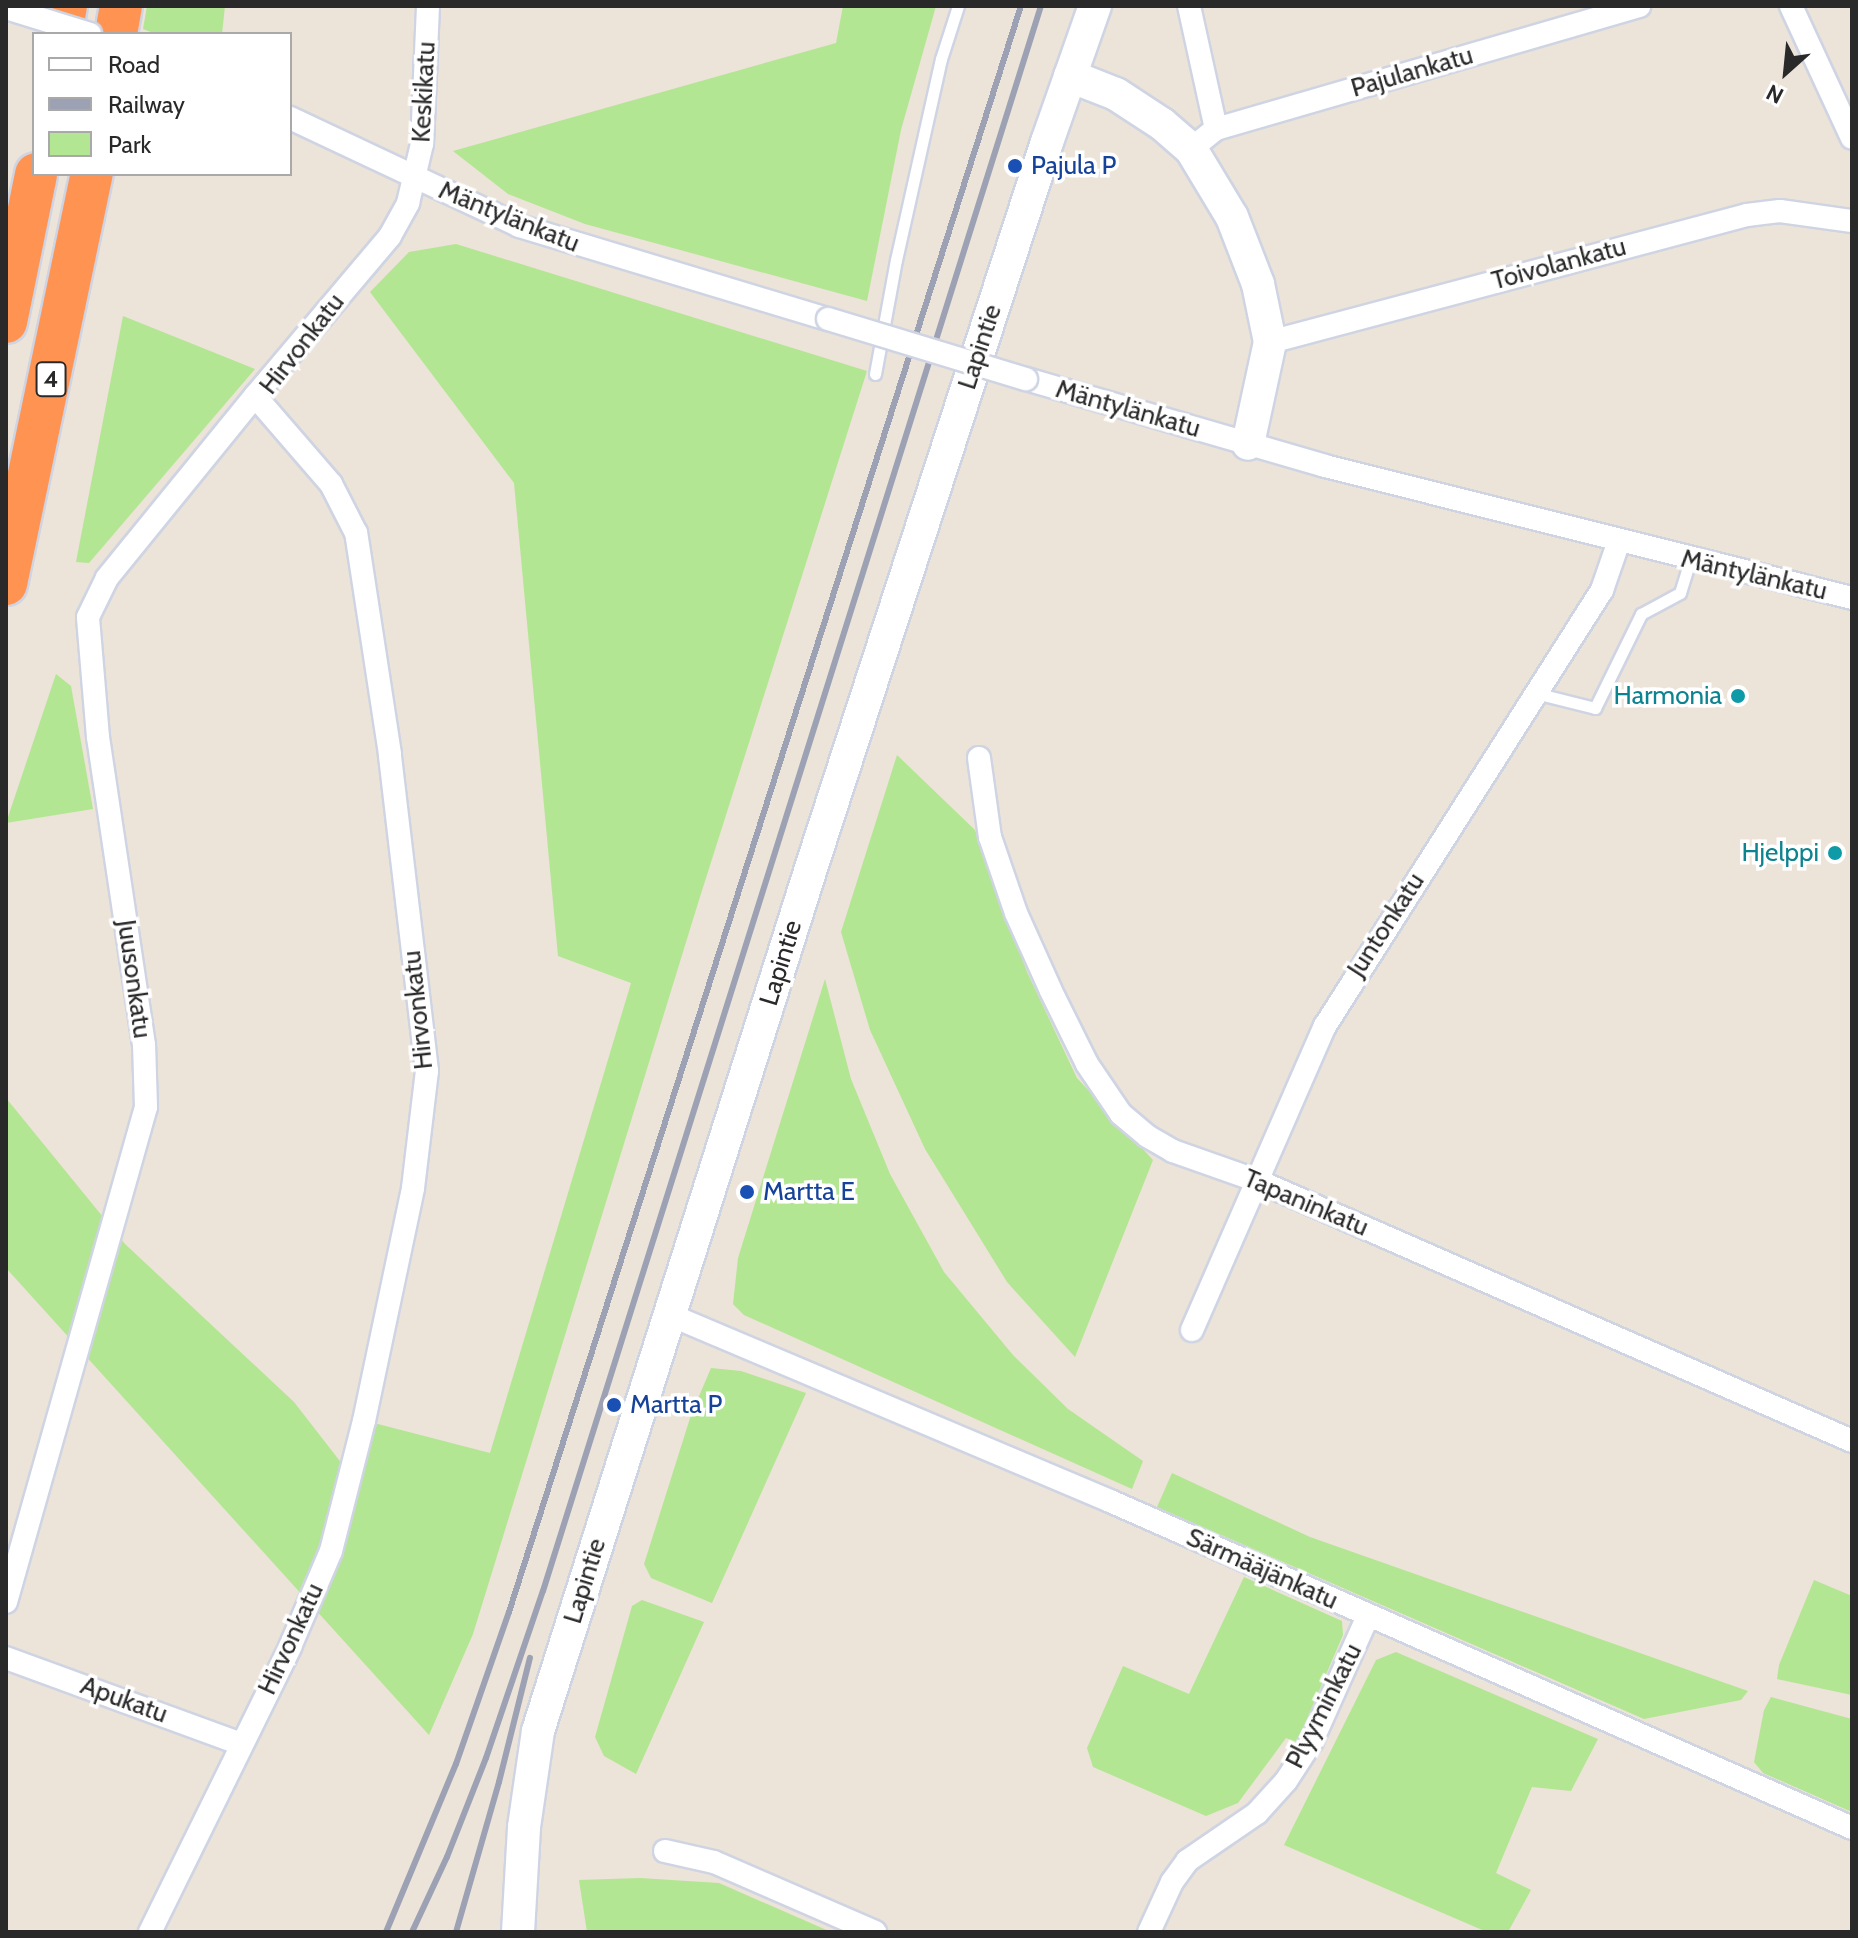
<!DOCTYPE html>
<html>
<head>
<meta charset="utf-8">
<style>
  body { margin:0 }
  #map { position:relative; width:1858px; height:1938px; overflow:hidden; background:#ece3d9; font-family:Cabin,sans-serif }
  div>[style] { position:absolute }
  .green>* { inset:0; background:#b3e692 }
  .roads { filter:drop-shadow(2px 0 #cfd4e3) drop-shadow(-2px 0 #cfd4e3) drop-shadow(0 2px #cfd4e3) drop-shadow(0 -2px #cfd4e3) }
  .lane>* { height:11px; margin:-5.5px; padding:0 5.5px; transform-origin:5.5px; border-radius:5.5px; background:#fff }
  .street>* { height:22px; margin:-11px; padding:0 11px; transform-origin:11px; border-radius:11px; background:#fff }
  .secondary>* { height:32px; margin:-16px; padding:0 16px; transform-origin:16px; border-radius:16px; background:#fff }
  .highway>* { height:42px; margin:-21px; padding:0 21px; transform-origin:21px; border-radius:21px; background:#ff9452 }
  .rail>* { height:6px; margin:-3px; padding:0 3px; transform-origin:3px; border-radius:3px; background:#9ca1b4 }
  .bridges { filter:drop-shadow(2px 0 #cfd4e3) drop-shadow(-2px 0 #cfd4e3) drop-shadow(0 2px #cfd4e3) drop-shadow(0 -2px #cfd4e3) }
  .street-bridge>* { height:22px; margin:-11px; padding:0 11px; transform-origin:11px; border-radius:11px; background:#fff }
  .dots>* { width:22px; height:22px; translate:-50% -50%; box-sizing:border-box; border:4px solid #fff; border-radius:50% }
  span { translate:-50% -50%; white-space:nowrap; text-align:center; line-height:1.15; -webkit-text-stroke:7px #fff; paint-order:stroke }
  .shield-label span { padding:2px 6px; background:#fff; border:2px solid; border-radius:6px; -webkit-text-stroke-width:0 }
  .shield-label { font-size:24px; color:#292929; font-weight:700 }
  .street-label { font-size:26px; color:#292929 }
  .transit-label { font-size:26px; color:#164399 }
  .left { translate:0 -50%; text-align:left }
  .culture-label { font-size:26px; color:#0d838f }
  .right { translate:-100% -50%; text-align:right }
  .frame { position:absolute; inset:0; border:8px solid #292929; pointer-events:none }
  .legend { position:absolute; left:32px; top:32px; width:260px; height:144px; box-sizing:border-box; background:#fff; border:2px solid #a9a9a9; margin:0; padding:10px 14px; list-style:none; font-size:24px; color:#292929 }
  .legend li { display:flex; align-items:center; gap:16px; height:40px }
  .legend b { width:40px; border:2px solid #a9a9a9 }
  .north { position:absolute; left:1746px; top:32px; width:80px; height:80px; -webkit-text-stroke:6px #fff; paint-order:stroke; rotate:207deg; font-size:22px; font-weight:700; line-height:32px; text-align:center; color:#292929 }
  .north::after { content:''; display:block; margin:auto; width:28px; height:36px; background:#292929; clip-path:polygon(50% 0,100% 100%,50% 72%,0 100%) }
</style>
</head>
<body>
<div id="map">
  <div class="green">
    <i style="clip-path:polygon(147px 6px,225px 6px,222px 34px,156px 34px,143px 29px)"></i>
    <i style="clip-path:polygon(843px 6px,936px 6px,901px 130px,867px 301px,585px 224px,508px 194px,453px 151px,836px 43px)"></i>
    <i style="clip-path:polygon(456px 244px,867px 371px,699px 900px,473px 1634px,429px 1735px,6px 1268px,6px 1098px,125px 1244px,294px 1402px,360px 1487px,374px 1423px,490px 1453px,631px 983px,558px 956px,514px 483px,370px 292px,409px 252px)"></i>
    <i style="clip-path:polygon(123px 316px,255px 369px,89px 563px,76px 562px)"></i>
    <i style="clip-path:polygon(56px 674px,71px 686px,93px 809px,6px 823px)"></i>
    <i style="clip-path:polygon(897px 755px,975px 830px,1027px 972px,1077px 1078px,1153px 1160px,1075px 1357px,1007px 1282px,925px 1149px,870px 1030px,841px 932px)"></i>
    <i style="clip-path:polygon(825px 979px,851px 1079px,890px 1174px,944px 1272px,1013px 1355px,1068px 1409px,1143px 1461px,1132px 1489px,744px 1315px,733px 1304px,738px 1258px)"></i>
    <i style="clip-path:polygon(711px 1368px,741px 1371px,806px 1393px,712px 1603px,651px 1578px,644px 1564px,691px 1415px)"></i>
    <i style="clip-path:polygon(1172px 1473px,1310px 1537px,1748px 1691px,1741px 1700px,1644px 1719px,1157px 1507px)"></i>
    <i style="clip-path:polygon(1244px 1577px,1342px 1621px,1343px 1635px,1297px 1742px,1286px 1738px,1238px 1803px,1206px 1816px,1093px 1767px,1087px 1748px,1123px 1666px,1189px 1694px)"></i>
    <i style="clip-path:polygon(1814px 1580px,1852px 1596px,1852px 1695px,1777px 1679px,1779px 1665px)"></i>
    <i style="clip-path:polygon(642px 1600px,704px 1622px,636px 1774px,604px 1756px,595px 1737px,632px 1606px)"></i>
    <i style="clip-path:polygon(1396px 1652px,1598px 1739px,1571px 1791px,1532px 1787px,1496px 1873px,1531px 1890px,1508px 1932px,1487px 1932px,1284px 1845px,1376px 1660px)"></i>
    <i style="clip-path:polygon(1771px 1697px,1852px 1719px,1852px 1812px,1763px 1773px,1754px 1762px,1764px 1710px)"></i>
    <i style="clip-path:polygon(640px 1878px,719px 1883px,831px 1932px,587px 1932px,579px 1880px)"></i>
  </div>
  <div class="roads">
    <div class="lane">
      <i style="left:875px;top:374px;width:116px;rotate:-79.6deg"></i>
      <i style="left:896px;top:260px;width:206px;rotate:-77.4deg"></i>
      <i style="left:941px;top:59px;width:56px;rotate:-72.2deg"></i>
      <i style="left:1535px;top:693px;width:62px;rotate:14deg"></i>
      <i style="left:1595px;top:708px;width:105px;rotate:-63.9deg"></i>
      <i style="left:1641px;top:614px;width:44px;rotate:-28.3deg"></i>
      <i style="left:1680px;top:593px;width:34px;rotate:-73deg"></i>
    </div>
    <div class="street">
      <i style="left:1189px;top:6px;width:126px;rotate:77.6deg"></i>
      <i style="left:1791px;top:6px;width:145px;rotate:65.2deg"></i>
      <i style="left:290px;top:118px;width:253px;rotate:25.2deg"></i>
      <i style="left:519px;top:226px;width:323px;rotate:16.8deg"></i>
      <i style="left:1191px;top:149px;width:32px;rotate:-39deg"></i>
      <i style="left:1216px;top:129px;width:441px;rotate:-16.2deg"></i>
      <i style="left:1270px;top:342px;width:494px;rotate:-14.9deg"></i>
      <i style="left:1747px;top:215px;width:33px;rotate:-7deg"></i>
      <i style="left:1780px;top:211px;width:73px;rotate:7.9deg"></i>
      <i style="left:1026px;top:379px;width:311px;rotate:16.2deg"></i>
      <i style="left:1325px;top:466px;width:543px;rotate:14.06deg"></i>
      <i style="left:979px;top:758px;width:80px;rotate:82.1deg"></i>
      <i style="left:990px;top:837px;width:80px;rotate:71.1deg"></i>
      <i style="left:1016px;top:913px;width:85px;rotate:65.8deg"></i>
      <i style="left:1051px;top:991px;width:81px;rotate:63.7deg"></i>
      <i style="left:1087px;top:1064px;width:60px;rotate:55.8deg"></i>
      <i style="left:1121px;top:1114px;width:34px;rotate:40deg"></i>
      <i style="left:1147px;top:1136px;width:30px;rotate:30deg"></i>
      <i style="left:1173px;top:1151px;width:90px;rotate:19.4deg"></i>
      <i style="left:1258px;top:1181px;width:648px;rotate:23.64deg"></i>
      <i style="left:670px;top:1315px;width:478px;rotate:22.9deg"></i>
      <i style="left:1110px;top:1501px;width:811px;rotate:23.78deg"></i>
      <i style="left:1192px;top:1330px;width:332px;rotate:-66.4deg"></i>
      <i style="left:1325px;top:1026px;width:517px;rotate:-57.57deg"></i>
      <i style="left:1602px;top:590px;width:52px;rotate:-70.9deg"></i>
      <i style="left:6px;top:1602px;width:514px;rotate:-74.21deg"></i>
      <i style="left:146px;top:1107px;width:62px;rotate:-91.8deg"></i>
      <i style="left:144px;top:1045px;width:311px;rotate:-98.5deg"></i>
      <i style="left:98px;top:737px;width:120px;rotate:-94.8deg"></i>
      <i style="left:88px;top:617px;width:43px;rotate:-64deg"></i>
      <i style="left:107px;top:578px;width:235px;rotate:-50.9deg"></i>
      <i style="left:6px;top:1658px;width:250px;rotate:20.1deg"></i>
      <i style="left:665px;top:1851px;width:50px;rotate:12.7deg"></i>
      <i style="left:714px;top:1862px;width:176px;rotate:23.5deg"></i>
      <i style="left:150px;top:1932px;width:318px;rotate:-63.8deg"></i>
      <i style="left:290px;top:1647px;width:104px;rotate:-66.9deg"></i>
      <i style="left:331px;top:1551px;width:134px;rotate:-75.8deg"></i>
      <i style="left:364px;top:1421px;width:238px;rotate:-78.1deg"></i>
      <i style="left:413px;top:1188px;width:118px;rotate:-83.2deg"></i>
      <i style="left:427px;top:1071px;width:319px;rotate:-96.7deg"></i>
      <i style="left:390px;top:754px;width:224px;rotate:-98.7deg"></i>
      <i style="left:356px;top:533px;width:55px;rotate:-117deg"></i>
      <i style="left:331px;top:484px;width:116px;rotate:-130.8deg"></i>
      <i style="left:255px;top:396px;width:209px;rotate:-49.8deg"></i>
      <i style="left:390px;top:236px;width:38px;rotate:-61deg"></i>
      <i style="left:408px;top:203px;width:61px;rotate:-76.7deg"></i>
      <i style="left:422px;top:144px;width:138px;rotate:-87.5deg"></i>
      <i style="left:1149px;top:1932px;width:55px;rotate:-65.3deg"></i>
      <i style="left:1172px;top:1882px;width:26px;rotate:-54deg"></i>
      <i style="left:1187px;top:1861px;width:85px;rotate:-34.4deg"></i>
      <i style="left:1257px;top:1813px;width:43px;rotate:-47.8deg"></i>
      <i style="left:1286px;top:1781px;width:48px;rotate:-57deg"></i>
      <i style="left:1312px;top:1741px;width:137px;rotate:-65.9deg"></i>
    </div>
    <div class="secondary">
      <i style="left:1070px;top:76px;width:49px;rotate:21.4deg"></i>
      <i style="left:1116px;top:94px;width:55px;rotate:33.1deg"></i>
      <i style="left:1162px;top:124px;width:38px;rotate:41deg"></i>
      <i style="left:1191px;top:149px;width:79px;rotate:58.9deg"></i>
      <i style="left:1232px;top:217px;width:72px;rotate:68.8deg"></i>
      <i style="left:1258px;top:284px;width:59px;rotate:78.3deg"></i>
      <i style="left:1270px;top:342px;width:104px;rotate:102.2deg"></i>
      <i style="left:518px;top:1932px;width:105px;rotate:-86.7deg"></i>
      <i style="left:524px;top:1827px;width:97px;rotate:-81.7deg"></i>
      <i style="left:538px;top:1731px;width:915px;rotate:-72.44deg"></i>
      <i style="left:814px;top:859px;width:754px;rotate:-72deg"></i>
      <i style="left:1047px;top:142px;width:144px;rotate:-70.6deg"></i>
    </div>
    <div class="highway">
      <i style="left:61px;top:34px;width:28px;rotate:-80deg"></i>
      <i style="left:116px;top:34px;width:28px;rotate:-80deg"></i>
      <i style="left:6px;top:322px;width:151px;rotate:-78.5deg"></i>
      <i style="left:6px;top:584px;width:419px;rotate:-78.2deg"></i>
    </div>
  </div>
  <div class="rail">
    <i style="left:386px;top:1932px;width:182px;rotate:-67.4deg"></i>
    <i style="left:456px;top:1764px;width:161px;rotate:-70.8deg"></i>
    <i style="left:509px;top:1612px;width:1686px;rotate:-72.32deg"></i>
    <i style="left:412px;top:1932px;width:83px;rotate:-65deg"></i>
    <i style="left:447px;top:1857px;width:106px;rotate:-68.5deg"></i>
    <i style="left:486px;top:1758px;width:176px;rotate:-71.2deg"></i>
    <i style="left:543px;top:1591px;width:1661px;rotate:-72.56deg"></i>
    <i style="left:456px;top:1932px;width:156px;rotate:-74deg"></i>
    <i style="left:499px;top:1782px;width:128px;rotate:-76deg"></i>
  </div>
  <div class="bridges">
    <div class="street-bridge">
      <i style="left:6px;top:8px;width:88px;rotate:17.2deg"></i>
      <i style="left:828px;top:319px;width:207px;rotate:16.9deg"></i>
    </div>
  </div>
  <div class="dots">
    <i style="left:1015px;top:166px;background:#1a4fb4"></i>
    <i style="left:1738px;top:696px;background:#0f9aa8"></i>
    <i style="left:1835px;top:853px;background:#0f9aa8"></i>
    <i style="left:747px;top:1192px;background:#1a4fb4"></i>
    <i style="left:614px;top:1405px;background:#1a4fb4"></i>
  </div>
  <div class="shield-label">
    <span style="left:51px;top:379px">4</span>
  </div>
  <div class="street-label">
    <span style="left:1412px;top:72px;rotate:-16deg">Pajulankatu</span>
    <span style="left:424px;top:92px;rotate:-87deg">Keskikatu</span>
    <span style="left:509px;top:217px;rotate:22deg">Mäntylänkatu</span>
    <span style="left:1559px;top:264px;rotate:-15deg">Toivolankatu</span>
    <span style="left:302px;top:344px;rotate:-52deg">Hirvonkatu</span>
    <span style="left:980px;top:347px;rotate:-72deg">Lapintie</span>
    <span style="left:1128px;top:409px;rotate:16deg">Mäntylänkatu</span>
    <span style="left:1754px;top:575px;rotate:13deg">Mäntylänkatu</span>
    <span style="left:1386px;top:925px;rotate:-57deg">Juntonkatu</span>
    <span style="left:781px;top:963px;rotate:-73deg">Lapintie</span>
    <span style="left:134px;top:979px;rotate:82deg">Juusonkatu</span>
    <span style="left:418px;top:1010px;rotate:-96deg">Hirvonkatu</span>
    <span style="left:1306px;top:1203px;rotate:23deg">Tapaninkatu</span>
    <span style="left:1262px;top:1569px;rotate:24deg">Särmääjänkatu</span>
    <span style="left:585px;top:1581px;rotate:-73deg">Lapintie</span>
    <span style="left:291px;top:1639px;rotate:-65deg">Hirvonkatu</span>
    <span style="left:124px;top:1700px;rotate:20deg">Apukatu</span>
    <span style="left:1324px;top:1706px;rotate:-63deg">Plyyminkatu</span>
  </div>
  <div class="transit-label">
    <span class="left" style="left:1031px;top:166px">Pajula P</span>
    <span class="left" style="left:763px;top:1192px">Martta E</span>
    <span class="left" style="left:630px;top:1405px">Martta P</span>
  </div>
  <div class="culture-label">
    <span class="right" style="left:1722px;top:696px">Harmonia</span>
    <span class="right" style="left:1819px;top:853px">Hjelppi</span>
  </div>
  <div class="frame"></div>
  <ul class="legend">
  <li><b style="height:10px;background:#fff"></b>Road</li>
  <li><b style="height:10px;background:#9ca1b4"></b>Railway</li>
  <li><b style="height:22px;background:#b3e692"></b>Park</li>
  </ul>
  <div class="north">N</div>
</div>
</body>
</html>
